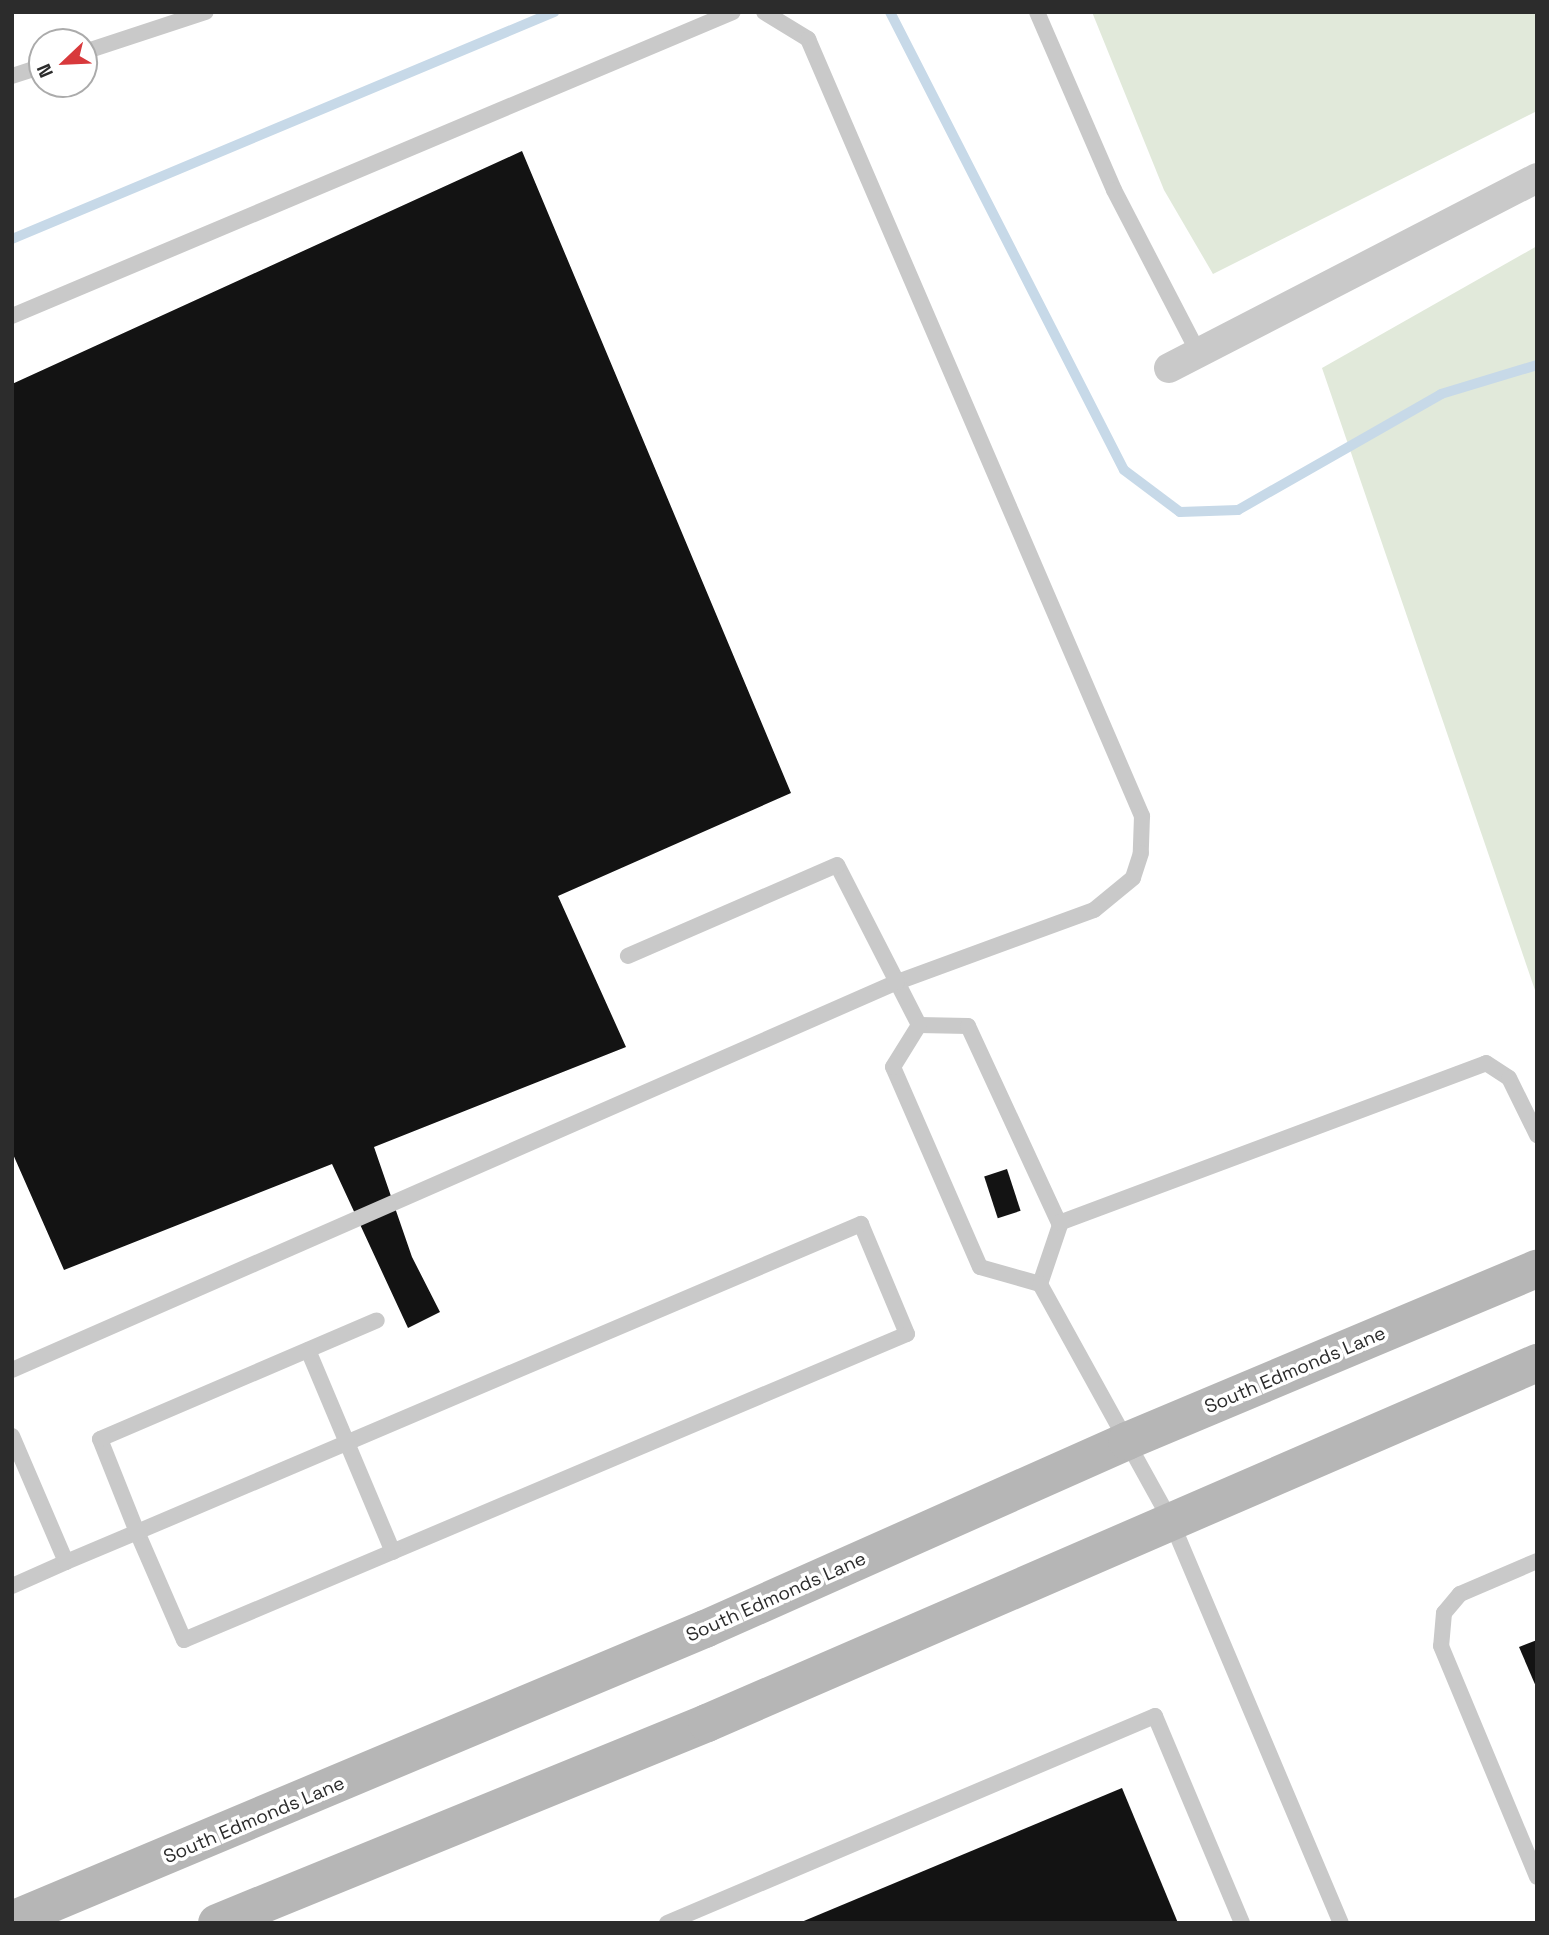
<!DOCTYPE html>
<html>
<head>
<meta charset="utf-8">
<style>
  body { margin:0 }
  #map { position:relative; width:1549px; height:1935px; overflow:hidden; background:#fff; font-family:"Space Grotesk",sans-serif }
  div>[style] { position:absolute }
  .green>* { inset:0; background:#e1e9da }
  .stream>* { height:10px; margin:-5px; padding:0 5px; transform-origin:5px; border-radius:5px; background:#c7d9e8 }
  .building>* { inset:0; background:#131313; transform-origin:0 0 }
  .service>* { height:16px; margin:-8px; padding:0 8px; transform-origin:8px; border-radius:8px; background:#c9c9c9 }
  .minor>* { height:30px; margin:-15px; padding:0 15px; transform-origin:15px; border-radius:15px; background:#c9c9c9 }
  .secondary>* { height:38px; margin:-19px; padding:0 19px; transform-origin:19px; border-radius:19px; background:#b6b6b6 }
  span { translate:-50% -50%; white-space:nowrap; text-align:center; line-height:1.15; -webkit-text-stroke:7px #fff; paint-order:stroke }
  .street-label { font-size:19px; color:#2c2c2c }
  .frame { position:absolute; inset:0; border:14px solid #2c2c2c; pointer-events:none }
  .north { position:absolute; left:28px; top:28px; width:70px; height:70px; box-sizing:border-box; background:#fff; border:2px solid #ababab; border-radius:50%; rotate:247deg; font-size:19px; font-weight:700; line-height:28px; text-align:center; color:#2c2c2c }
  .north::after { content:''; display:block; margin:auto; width:24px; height:32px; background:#d8393c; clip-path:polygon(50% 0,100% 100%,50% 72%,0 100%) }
</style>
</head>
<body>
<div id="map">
  <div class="green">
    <i style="clip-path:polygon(1092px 12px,1537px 12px,1537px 111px,1213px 274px,1164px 190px)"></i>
    <i style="clip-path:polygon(1537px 246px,1537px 996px,1322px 368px)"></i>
  </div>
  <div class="stream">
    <i style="left:890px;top:12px;width:514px;rotate:62.94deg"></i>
    <i style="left:1124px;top:470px;width:70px;rotate:36.9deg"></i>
    <i style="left:1180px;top:512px;width:58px;rotate:-2deg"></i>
    <i style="left:1238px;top:510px;width:234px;rotate:-29.7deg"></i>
    <i style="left:1441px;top:394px;width:100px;rotate:-16.8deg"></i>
    <i style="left:12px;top:239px;width:588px;rotate:-22.72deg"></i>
  </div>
  <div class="building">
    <i style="clip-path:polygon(522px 151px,791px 793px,558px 896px,626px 1047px,374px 1147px,412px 1257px,440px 1312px,408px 1328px,332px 1164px,64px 1270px,12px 1152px,12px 384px)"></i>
    <i style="left:1007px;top:1169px;width:44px;height:24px;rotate:72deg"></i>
    <i style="clip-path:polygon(1537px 1640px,1537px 1689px,1519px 1647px)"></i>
    <i style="clip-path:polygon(1122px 1788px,1178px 1923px,799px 1923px)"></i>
  </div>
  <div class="service">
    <i style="left:764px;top:12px;width:52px;rotate:31.5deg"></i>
    <i style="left:808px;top:39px;width:846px;rotate:66.74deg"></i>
    <i style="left:1142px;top:816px;width:37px;rotate:92deg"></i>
    <i style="left:1141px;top:853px;width:26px;rotate:108deg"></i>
    <i style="left:1133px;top:878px;width:50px;rotate:140.6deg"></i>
    <i style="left:1094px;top:910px;width:210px;rotate:159.9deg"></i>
    <i style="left:897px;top:982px;width:48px;rotate:62.9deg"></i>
    <i style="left:1037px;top:12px;width:194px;rotate:66.6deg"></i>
    <i style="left:1114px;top:190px;width:185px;rotate:62.6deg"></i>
    <i style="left:84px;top:52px;width:128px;rotate:-18.2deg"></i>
    <i style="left:12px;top:76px;width:32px;rotate:-18deg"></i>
    <i style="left:12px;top:316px;width:782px;rotate:-22.86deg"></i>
    <i style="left:919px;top:1025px;width:49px;rotate:1.2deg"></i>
    <i style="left:968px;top:1026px;width:219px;rotate:65.2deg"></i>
    <i style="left:1060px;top:1225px;width:62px;rotate:108.7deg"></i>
    <i style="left:1040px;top:1284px;width:62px;rotate:-164.2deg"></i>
    <i style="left:980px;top:1267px;width:218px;rotate:-113.5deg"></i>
    <i style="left:893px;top:1067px;width:49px;rotate:-58.2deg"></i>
    <i style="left:1059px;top:1223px;width:456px;rotate:-20.5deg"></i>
    <i style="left:1486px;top:1063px;width:27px;rotate:33deg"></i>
    <i style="left:1509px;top:1078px;width:64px;rotate:63.8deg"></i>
    <i style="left:861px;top:1224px;width:119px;rotate:67.3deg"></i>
    <i style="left:907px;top:1334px;width:785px;rotate:157.06deg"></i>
    <i style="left:184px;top:1640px;width:118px;rotate:-113.5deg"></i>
    <i style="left:137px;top:1532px;width:787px;rotate:-23.05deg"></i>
    <i style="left:1040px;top:1284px;width:271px;rotate:61.1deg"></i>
    <i style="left:1171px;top:1521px;width:436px;rotate:67.1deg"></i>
    <i style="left:308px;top:1350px;width:219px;rotate:67.2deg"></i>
    <i style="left:12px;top:1370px;width:966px;rotate:-23.67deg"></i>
    <i style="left:897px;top:982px;width:131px;rotate:-117.1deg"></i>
    <i style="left:837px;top:865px;width:228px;rotate:156.5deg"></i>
    <i style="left:12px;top:1436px;width:137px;rotate:66.8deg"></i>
    <i style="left:66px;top:1562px;width:59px;rotate:156deg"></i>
    <i style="left:1537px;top:1561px;width:84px;rotate:156.8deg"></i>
    <i style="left:1460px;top:1594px;width:25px;rotate:130deg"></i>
    <i style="left:1444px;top:1613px;width:33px;rotate:95deg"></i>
    <i style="left:1441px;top:1646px;width:250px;rotate:67.4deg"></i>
    <i style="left:66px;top:1562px;width:77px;rotate:-22.9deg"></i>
    <i style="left:137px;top:1532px;width:100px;rotate:-111.7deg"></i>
    <i style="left:100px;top:1439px;width:301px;rotate:-23.2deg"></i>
    <i style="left:667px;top:1923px;width:530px;rotate:-22.99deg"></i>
    <i style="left:1155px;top:1716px;width:225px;rotate:67.2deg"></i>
  </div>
  <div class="minor">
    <i style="left:1169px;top:368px;width:414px;rotate:-27.3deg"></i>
  </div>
  <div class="secondary">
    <i style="left:12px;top:1920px;width:752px;rotate:-22.78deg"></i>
    <i style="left:705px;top:1629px;width:462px;rotate:-24deg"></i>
    <i style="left:1127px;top:1441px;width:445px;rotate:-22.8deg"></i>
    <i style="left:217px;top:1923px;width:529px;rotate:-22.2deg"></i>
    <i style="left:707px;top:1723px;width:905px;rotate:-23.45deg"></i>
  </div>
  <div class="street-label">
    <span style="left:1295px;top:1370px;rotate:-23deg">South Edmonds Lane</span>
    <span style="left:776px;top:1597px;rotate:-24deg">South Edmonds Lane</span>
    <span style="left:254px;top:1820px;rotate:-23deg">South Edmonds Lane</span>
  </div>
  <div class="frame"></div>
  <div class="north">N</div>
</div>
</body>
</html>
